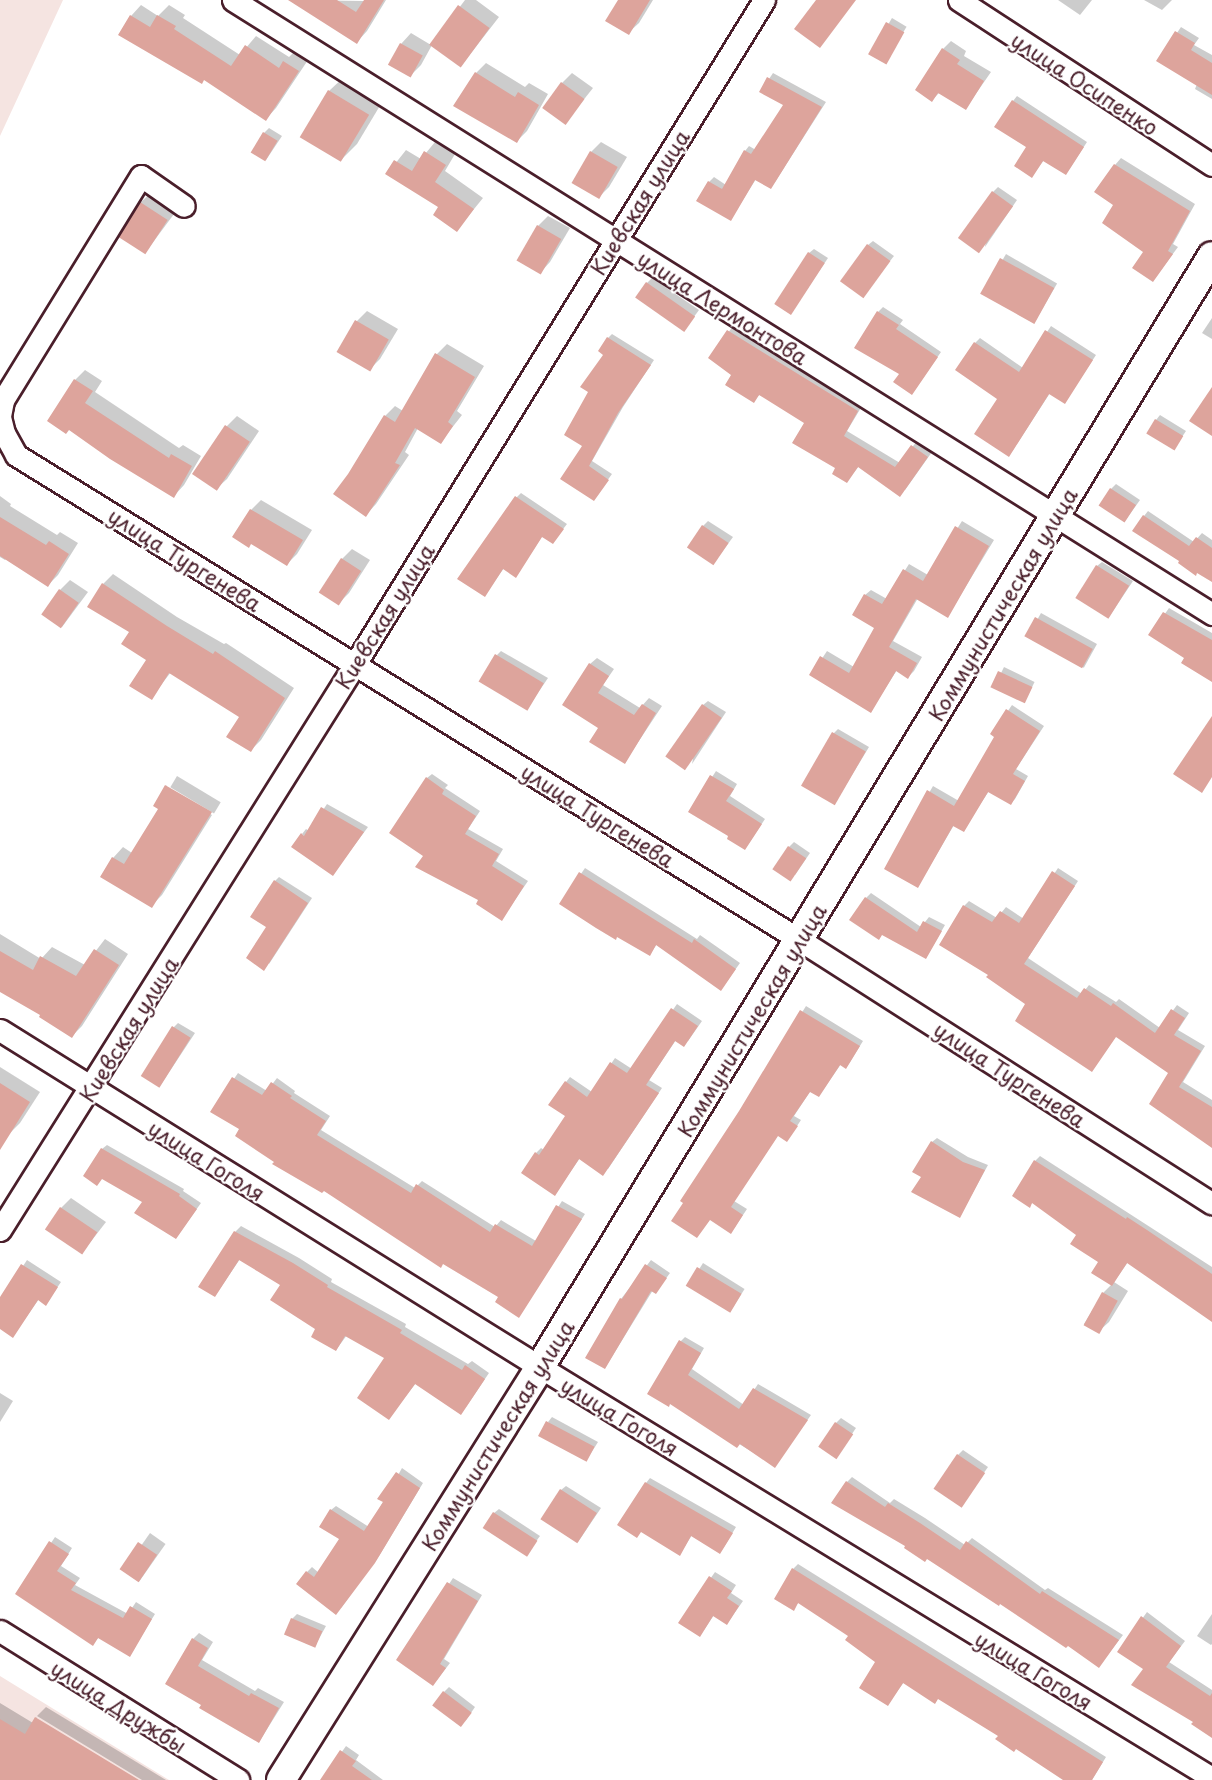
<!DOCTYPE html>
<html>
<head>
<meta charset="utf-8">
<style>
  body { margin:0 }
  #map { position:relative; width:1212px; height:1780px; overflow:hidden; background:#fff; font-family:"Playpen Sans",sans-serif }
  div>[style] { position:absolute }
  .built>* { inset:0; background:#f5e4e1 }
  .shadow>* { inset:0; background:#0003; transform-origin:0 0 }
  .building>* { inset:0; background:#dda49c; transform-origin:0 0 }
  .roads { filter:drop-shadow(2px 0 #4a1f2b) drop-shadow(-2px 0 #4a1f2b) drop-shadow(0 2px #4a1f2b) drop-shadow(0 -2px #4a1f2b) }
  .street>* { height:21px; margin:-10.5px; padding:0 10.5px; transform-origin:10.5px; border-radius:10.5px; background:#fff }
  .secondary>* { height:28px; margin:-14px; padding:0 14px; transform-origin:14px; border-radius:14px; background:#fff }
  span { translate:-50% -50%; white-space:nowrap; text-align:center; line-height:1.15; -webkit-text-stroke:4.5px #fff; paint-order:stroke }
  .street-label { font-size:21px; color:#4a1f2b }
</style>
</head>
<body>
<div id="map">
  <div class="built">
    <i style="clip-path:polygon(0 0,63px 0,0 136px)"></i>
    <i style="clip-path:polygon(0 1676px,169px 1780px,0 1780px)"></i>
  </div>
  <div class="shadow">
    <i style="clip-path:polygon(293px 0,365px 1px,386px 0,367px 31px,357px 42px)"></i>
    <i style="clip-path:polygon(465px 0,476px 0,499px 17px,461px 66px,432px 45px,421px 65px,411px 75px,401px 44px,411px 33px,431px 45px)"></i>
    <i style="clip-path:polygon(620px 0,653px 0,639px 23px,628px 33px)"></i>
    <i style="clip-path:polygon(1058px 0,1092px 0,1080px 15px)"></i>
    <i style="clip-path:polygon(1144px 0,1172px 0,1162px 10px)"></i>
    <i style="clip-path:polygon(141px 5px,158px 16px,169px 5px,185px 15px,183px 18px,240px 55px,256px 36px,289px 57px,295px 51px,308px 60px,276px 108px,266px 119px,131px 16px)"></i>
    <i style="left:892px;top:18px;width:17px;height:42px;rotate:31deg"></i>
    <i style="clip-path:polygon(1181px 27px,1199px 38px,1194px 45px,1212px 55px,1212px 99px,1195px 89px,1197px 84px,1158px 61px)"></i>
    <i style="clip-path:polygon(951px 41px,966px 51px,964px 56px,991px 72px,966px 108px,940px 92px,932px 100px,943px 49px)"></i>
    <i style="clip-path:polygon(486px 63px,525px 87px,529px 83px,548px 94px,527px 131px,517px 141px,476px 73px)"></i>
    <i style="clip-path:polygon(572px 73px,593px 88px,566px 122px,562px 83px)"></i>
    <i style="clip-path:polygon(773px 73px,826px 102px,775px 182px,756px 179px,731px 219px,709px 182px,714px 177px,726px 185px,745px 151px,749px 146px,756px 150px,785px 105px,761px 91px)"></i>
    <i style="clip-path:polygon(345px 76px,384px 99px,357px 144px,341px 160px,329px 91px)"></i>
    <i style="clip-path:polygon(1017px 96px,1087px 142px,1070px 168px,1044px 160px,1032px 176px,1028px 147px,1013px 101px)"></i>
    <i style="clip-path:polygon(269px 128px,282px 136px,266px 160px,264px 133px)"></i>
    <i style="clip-path:polygon(435px 142px,455px 154px,445px 171px,483px 198px,457px 230px,440px 207px,387px 174px,406px 150px,421px 159px)"></i>
    <i style="clip-path:polygon(601px 142px,627px 157px,609px 187px,599px 197px,591px 152px)"></i>
    <i style="clip-path:polygon(1121px 158px,1195px 204px,1173px 244px,1178px 247px,1158px 274px,1115px 204px,1115px 165px)"></i>
    <i style="clip-path:polygon(998px 187px,1017px 200px,985px 247px,993px 192px)"></i>
    <i style="clip-path:polygon(152px 192px,177px 210px,145px 253px,120px 237px,141px 202px)"></i>
    <i style="clip-path:polygon(548px 216px,570px 228px,550px 262px,540px 273px,538px 226px)"></i>
    <i style="clip-path:polygon(873px 241px,894px 256px,862px 296px,868px 245px)"></i>
    <i style="clip-path:polygon(814px 249px,828px 258px,791px 313px,809px 253px)"></i>
    <i style="left:1006px;top:254px;width:59px;height:46px;rotate:30deg"></i>
    <i style="clip-path:polygon(652px 278px,699px 310px,688px 325px,647px 283px)"></i>
    <i style="clip-path:polygon(883px 307px,903px 320px,900px 324px,941px 352px,916px 388px,901px 374px,878px 312px)"></i>
    <i style="clip-path:polygon(367px 311px,398px 329px,380px 359px,370px 369px,338px 351px,357px 321px)"></i>
    <i style="clip-path:polygon(1212px 318px,1212px 339px,1202px 333px)"></i>
    <i style="clip-path:polygon(733px 326px,862px 406px,847px 431px,900px 463px,917px 441px,932px 452px,905px 490px,859px 466px,847px 481px,806px 423px,760px 394px,754px 401px,733px 374px,710px 358px)"></i>
    <i style="clip-path:polygon(1051px 326px,1096px 355px,1065px 402px,1050px 393px,1013px 450px,999px 398px,975px 343px,980px 338px,1023px 368px)"></i>
    <i style="clip-path:polygon(612px 334px,654px 360px,623px 407px,592px 461px,612px 474px,594px 499px,584px 445px,608px 338px)"></i>
    <i style="clip-path:polygon(447px 344px,484px 366px,457px 411px,462px 415px,440px 443px,418px 428px,405px 452px,409px 455px,376px 504px,366px 515px,385px 416px,395px 406px,403px 411px,437px 354px)"></i>
    <i style="clip-path:polygon(85px 370px,102px 381px,95px 392px,179px 448px,183px 445px,201px 456px,184px 485px,174px 496px,69px 428px,75px 380px)"></i>
    <i style="clip-path:polygon(1160px 415px,1186px 431px,1174px 449px,1156px 420px)"></i>
    <i style="clip-path:polygon(237px 416px,259px 431px,227px 479px,216px 489px,194px 473px,227px 426px)"></i>
    <i style="clip-path:polygon(1116px 484px,1140px 500px,1125px 521px,1111px 489px)"></i>
    <i style="clip-path:polygon(521px 493px,567px 524px,553px 542px,543px 535px,516px 576px,504px 568px,485px 595px,517px 497px)"></i>
    <i style="clip-path:polygon(0 496px,11px 504px,10px 506px,57px 535px,60px 532px,78px 543px,58px 575px,48px 585px,7px 558px,5px 560px,0 557px)"></i>
    <i style="clip-path:polygon(261px 500px,312px 530px,297px 554px,287px 564px,251px 510px)"></i>
    <i style="clip-path:polygon(1148px 511px,1194px 542px,1202px 533px,1212px 540px,1212px 580px,1181px 561px,1144px 516px)"></i>
    <i style="clip-path:polygon(708px 521px,733px 537px,714px 563px,703px 526px)"></i>
    <i style="clip-path:polygon(962px 521px,994px 540px,948px 616px,918px 598px,893px 641px,922px 657px,914px 671px,908px 677px,897px 670px,871px 711px,811px 675px,827px 651px,854px 667px,876px 628px,865px 595px,871px 590px,887px 599px,909px 564px,928px 575px)"></i>
    <i style="clip-path:polygon(352px 549px,370px 560px,349px 593px,339px 603px,342px 559px)"></i>
    <i style="clip-path:polygon(1102px 562px,1133px 581px,1109px 617px,1097px 566px)"></i>
    <i style="clip-path:polygon(113px 574px,177px 617px,224px 644px,226px 643px,294px 688px,261px 740px,251px 750px,241px 716px,171px 672px,151px 698px,148px 660px,103px 584px)"></i>
    <i style="clip-path:polygon(70px 580px,88px 592px,62px 627px,60px 590px)"></i>
    <i style="clip-path:polygon(1169px 608px,1212px 633px,1212px 680px,1186px 658px,1150px 635px)"></i>
    <i style="left:1041px;top:613px;width:64px;height:27px;rotate:29deg"></i>
    <i style="clip-path:polygon(501px 651px,548px 678px,527px 709px,497px 655px)"></i>
    <i style="clip-path:polygon(597px 658px,614px 669px,603px 685px,640px 708px,649px 698px,662px 706px,625px 762px,600px 727px,590px 664px)"></i>
    <i style="left:1004px;top:667px;width:34px;height:22px;rotate:26deg"></i>
    <i style="clip-path:polygon(708px 701px,726px 712px,692px 764px,703px 705px)"></i>
    <i style="clip-path:polygon(1012px 705px,1044px 726px,1016px 769px,1028px 776px,1015px 799px,1011px 803px,989px 791px,963px 830px,954px 825px,918px 886px,886px 868px,933px 786px,959px 801px,996px 736px,992px 734px)"></i>
    <i style="clip-path:polygon(838px 729px,869px 747px,835px 803px,834px 733px)"></i>
    <i style="clip-path:polygon(716px 771px,737px 784px,730px 796px,765px 819px,745px 849px,730px 836px,690px 811px)"></i>
    <i style="clip-path:polygon(432px 774px,448px 785px,445px 788px,480px 811px,468px 829px,503px 849px,496px 861px,528px 881px,502px 919px,425px 855px,427px 778px)"></i>
    <i style="left:177px;top:776px;width:51px;height:13px;rotate:31deg"></i>
    <i style="clip-path:polygon(167px 785px,167px 788px,212px 815px,162px 895px,151px 906px,113px 858px,123px 847px,132px 853px,160px 809px,155px 806px)"></i>
    <i style="clip-path:polygon(327px 804px,368px 827px,333px 874px,302px 834px,306px 829px,309px 831px)"></i>
    <i style="clip-path:polygon(794px 842px,810px 853px,795px 875px,789px 847px)"></i>
    <i style="clip-path:polygon(585px 868px,697px 939px,700px 935px,740px 963px,725px 984px,657px 944px,650px 954px,561px 903px)"></i>
    <i style="clip-path:polygon(1058px 868px,1078px 881px,1028px 958px,1082px 994px,1089px 985px,1116px 1002px,1119px 999px,1160px 1028px,1177px 1005px,1189px 1013px,1178px 1030px,1205px 1046px,1183px 1082px,1212px 1100px,1212px 1143px,1170px 1072px,1116px 1036px,1028px 1004px,990px 974px,964px 906px,969px 901px,997px 918px,1006px 907px,1024px 919px)"></i>
    <i style="clip-path:polygon(279px 877px,312px 898px,269px 964px,268px 927px,275px 881px)"></i>
    <i style="clip-path:polygon(871px 893px,921px 927px,929px 917px,945px 925px,926px 958px,866px 898px)"></i>
    <i style="clip-path:polygon(0 934px,41px 959px,52px 947px,85px 965px,105px 939px,128px 954px,82px 1026px,72px 1036px,0 986px)"></i>
    <i style="clip-path:polygon(677px 1004px,702px 1021px,688px 1041px,676px 1040px,649px 1080px,662px 1088px,608px 1169px,580px 1158px,555px 1194px,536px 1153px,541px 1148px,544px 1150px,567px 1116px,566px 1082px,570px 1077px,592px 1092px,615px 1058px,632px 1069px)"></i>
    <i style="clip-path:polygon(806px 1006px,863px 1041px,850px 1062px,846px 1067px,841px 1064px,823px 1090px,811px 1090px,794px 1116px,801px 1120px,791px 1135px,778px 1135px,734px 1201px,747px 1209px,735px 1227px,731px 1232px,710px 1219px,697px 1236px,740px 1112px)"></i>
    <i style="clip-path:polygon(178px 1023px,195px 1033px,160px 1086px,174px 1027px)"></i>
    <i style="clip-path:polygon(0 1067px,40px 1092px,20px 1123px,10px 1133px,0 1127px)"></i>
    <i style="clip-path:polygon(238px 1073px,267px 1091px,277px 1078px,295px 1091px,294px 1093px,330px 1116px,321px 1130px,415px 1188px,422px 1181px,495px 1227px,501px 1220px,536px 1241px,562px 1201px,585px 1214px,519px 1316px,500px 1296px,276px 1162px,241px 1129px,212px 1111px)"></i>
    <i style="clip-path:polygon(937px 1138px,968px 1157px,988px 1165px,960px 1216px,932px 1142px)"></i>
    <i style="clip-path:polygon(107px 1145px,184px 1189px,183px 1191px,201px 1203px,176px 1238px,102px 1149px)"></i>
    <i style="clip-path:polygon(1040px 1156px,1212px 1267px,1212px 1311px,1128px 1262px,1114px 1282px,1128px 1291px,1109px 1322px,1098px 1332px,1084px 1324px,1103px 1293px,1112px 1284px,1100px 1262px,1078px 1235px,1033px 1202px,1029px 1206px,1035px 1161px)"></i>
    <i style="clip-path:polygon(71px 1198px,106px 1222px,82px 1253px,61px 1208px)"></i>
    <i style="clip-path:polygon(241px 1226px,299px 1258px,332px 1279px,331px 1282px,406px 1324px,405px 1327px,468px 1364px,472px 1361px,489px 1373px,466px 1407px,416px 1383px,389px 1418px,386px 1357px,347px 1335px,336px 1350px,282px 1285px,240px 1259px,215px 1296px,235px 1232px)"></i>
    <i style="clip-path:polygon(27px 1260px,61px 1282px,46px 1304px,39px 1299px,13px 1336px,0 1328px,0 1301px)"></i>
    <i style="clip-path:polygon(651px 1260px,670px 1273px,656px 1292px,653px 1290px,605px 1368px,621px 1299px)"></i>
    <i style="left:703px;top:1263px;width:49px;height:27px;rotate:32deg"></i>
    <i style="clip-path:polygon(685px 1337px,704px 1348px,692px 1369px,744px 1405px,758px 1384px,811px 1415px,775px 1466px,671px 1402px,681px 1341px)"></i>
    <i style="clip-path:polygon(0 1393px,13px 1401px,0 1422px)"></i>
    <i style="clip-path:polygon(552px 1417px,598px 1442px,586px 1461px,548px 1422px)"></i>
    <i style="clip-path:polygon(841px 1418px,856px 1428px,837px 1456px,836px 1423px)"></i>
    <i style="clip-path:polygon(963px 1450px,988px 1467px,961px 1505px,958px 1455px)"></i>
    <i style="clip-path:polygon(402px 1468px,423px 1483px,379px 1556px,341px 1608px,307px 1572px,312px 1567px,319px 1573px,341px 1539px,331px 1510px,336px 1506px,369px 1527px)"></i>
    <i style="clip-path:polygon(852px 1477px,890px 1503px,894px 1499px,925px 1518px,965px 1545px,972px 1538px,1045px 1590px,1048px 1588px,1123px 1635px,1099px 1666px,1068px 1644px,907px 1545px,847px 1482px)"></i>
    <i style="clip-path:polygon(650px 1478px,736px 1527px,724px 1547px,720px 1552px,692px 1535px,680px 1554px,642px 1531px,646px 1483px)"></i>
    <i style="clip-path:polygon(566px 1486px,601px 1508px,578px 1542px,561px 1490px)"></i>
    <i style="clip-path:polygon(499px 1509px,540px 1536px,526px 1555px,494px 1513px)"></i>
    <i style="left:150px;top:1533px;width:19px;height:46px;rotate:35deg"></i>
    <i style="clip-path:polygon(55px 1537px,72px 1548px,61px 1566px,80px 1578px,75px 1585px,128px 1614px,136px 1602px,155px 1614px,130px 1655px,99px 1637px,93px 1644px,17px 1594px)"></i>
    <i style="clip-path:polygon(798px 1564px,1106px 1757px,1092px 1780px,1070px 1780px,939px 1697px,904px 1682px,888px 1704px,877px 1662px,850px 1636px,799px 1602px,793px 1609px,793px 1569px)"></i>
    <i style="clip-path:polygon(715px 1572px,736px 1585px,731px 1593px,743px 1601px,731px 1618px,727px 1623px,714px 1615px,704px 1630px,680px 1622px)"></i>
    <i style="clip-path:polygon(453px 1578px,482px 1595px,444px 1659px,450px 1663px,437px 1680px,399px 1660px)"></i>
    <i style="clip-path:polygon(1147px 1612px,1185px 1641px,1169px 1662px,1212px 1690px,1212px 1727px,1195px 1722px,1145px 1668px,1119px 1651px)"></i>
    <i style="clip-path:polygon(297px 1614px,326px 1626px,315px 1646px,292px 1619px)"></i>
    <i style="clip-path:polygon(1212px 1614px,1212px 1644px,1211px 1645px,1197px 1636px)"></i>
    <i style="clip-path:polygon(199px 1633px,213px 1642px,202px 1660px,255px 1691px,258px 1688px,284px 1702px,259px 1742px,203px 1704px,193px 1639px)"></i>
    <i style="clip-path:polygon(449px 1687px,475px 1707px,466px 1720px,444px 1692px)"></i>
    <i style="clip-path:polygon(0 1703px,33px 1723px,37px 1717px,37px 1720px,137px 1780px,0 1780px)"></i>
    <i style="clip-path:polygon(46px 1707px,166px 1780px,142px 1780px,37px 1716px)"></i>
    <i style="clip-path:polygon(346px 1746px,359px 1755px,356px 1760px,383px 1780px,322px 1780px)"></i>
  </div>
  <div class="building">
    <i style="clip-path:polygon(288px 0,337px 0,356px 12px,364px 0,384px 0,357px 44px)"></i>
    <i style="clip-path:polygon(618px 0,650px 0,629px 35px,605px 21px)"></i>
    <i style="clip-path:polygon(816px 0,856px 0,820px 48px,794px 29px)"></i>
    <i style="left:458px;top:5px;width:39px;height:49px;rotate:36deg"></i>
    <i style="clip-path:polygon(130px 15px,150px 27px,157px 15px,176px 26px,174px 29px,231px 66px,245px 45px,279px 68px,283px 61px,299px 71px,266px 121px,204px 80px,202px 84px,118px 35px)"></i>
    <i style="left:886px;top:22px;width:21px;height:37px;rotate:29deg"></i>
    <i style="clip-path:polygon(1175px 31px,1195px 43px,1191px 50px,1212px 63px,1212px 95px,1156px 61px)"></i>
    <i style="left:400px;top:43px;width:26px;height:25px;rotate:29deg"></i>
    <i style="clip-path:polygon(942px 48px,960px 60px,957px 64px,984px 81px,966px 110px,938px 93px,932px 102px,915px 90px)"></i>
    <i style="clip-path:polygon(475px 72px,515px 97px,518px 92px,539px 105px,517px 143px,453px 106px)"></i>
    <i style="clip-path:polygon(767px 77px,822px 107px,771px 189px,755px 180px,731px 221px,696px 201px,708px 181px,722px 189px,744px 150px,751px 154px,783px 105px,759px 92px)"></i>
    <i style="left:561px;top:82px;width:29px;height:32px;rotate:36deg"></i>
    <i style="left:328px;top:90px;width:48px;height:55px;rotate:31deg"></i>
    <i style="clip-path:polygon(1012px 100px,1084px 147px,1066px 175px,1043px 161px,1032px 178px,1014px 166px,1026px 147px,994px 127px)"></i>
    <i style="left:263px;top:132px;width:17px;height:24px;rotate:31deg"></i>
    <i style="clip-path:polygon(424px 151px,446px 165px,435px 182px,474px 209px,457px 232px,433px 215px,438px 207px,385px 174px,394px 160px,412px 171px)"></i>
    <i style="left:590px;top:151px;width:32px;height:37px;rotate:30deg"></i>
    <i style="clip-path:polygon(1114px 164px,1190px 211px,1168px 251px,1173px 254px,1153px 282px,1132px 268px,1143px 252px,1102px 223px,1113px 205px,1094px 192px)"></i>
    <i style="left:992px;top:191px;width:26px;height:58px;rotate:36deg"></i>
    <i style="left:140px;top:202px;width:33px;height:41px;rotate:33deg"></i>
    <i style="left:537px;top:225px;width:28px;height:41px;rotate:30deg"></i>
    <i style="left:867px;top:244px;width:29px;height:46px;rotate:36deg"></i>
    <i style="left:808px;top:252px;width:20px;height:62px;rotate:33deg"></i>
    <i style="left:1000px;top:258px;width:62px;height:41px;rotate:29deg"></i>
    <i style="left:646px;top:282px;width:60px;height:19px;rotate:35deg"></i>
    <i style="clip-path:polygon(877px 311px,899px 325px,896px 329px,938px 357px,912px 395px,893px 382px,899px 374px,854px 348px)"></i>
    <i style="left:355px;top:320px;width:39px;height:37px;rotate:30deg"></i>
    <i style="clip-path:polygon(727px 330px,858px 411px,844px 436px,895px 467px,911px 445px,928px 457px,900px 497px,858px 467px,847px 483px,832px 474px,835px 468px,792px 443px,804px 423px,759px 395px,754px 403px,725px 385px,731px 375px,708px 358px)"></i>
    <i style="clip-path:polygon(1045px 330px,1093px 360px,1065px 404px,1049px 394px,1009px 457px,974px 434px,997px 399px,955px 370px,974px 342px,1019px 372px)"></i>
    <i style="clip-path:polygon(607px 337px,651px 365px,618px 413px,589px 466px,609px 480px,594px 501px,560px 479px,582px 446px,564px 435px,588px 392px,580px 387px,603px 355px,598px 351px)"></i>
    <i style="clip-path:polygon(435px 353px,475px 377px,448px 422px,453px 426px,441px 444px,415px 428px,395px 463px,400px 465px,366px 517px,333px 494px,348px 474px,384px 415px,395px 422px)"></i>
    <i style="clip-path:polygon(74px 379px,93px 391px,85px 403px,169px 458px,171px 454px,192px 466px,174px 498px,110px 459px,69px 430px,66px 434px,47px 421px)"></i>
    <i style="clip-path:polygon(1212px 387px,1212px 436px,1189px 421px)"></i>
    <i style="left:1155px;top:419px;width:33px;height:17px;rotate:31deg"></i>
    <i style="left:225px;top:425px;width:30px;height:59px;rotate:34deg"></i>
    <i style="left:1110px;top:488px;width:31px;height:21px;rotate:33deg"></i>
    <i style="clip-path:polygon(515px 496px,564px 529px,553px 544px,542px 537px,516px 578px,503px 569px,485px 597px,457px 579px)"></i>
    <i style="clip-path:polygon(250px 509px,303px 540px,287px 566px,251px 544px,249px 548px,232px 537px)"></i>
    <i style="clip-path:polygon(1143px 515px,1189px 546px,1196px 537px,1212px 548px,1212px 582px,1197px 573px,1196px 576px,1178px 563px,1179px 561px,1132px 531px)"></i>
    <i style="clip-path:polygon(0 517px,46px 545px,49px 541px,69px 554px,48px 587px,0 556px)"></i>
    <i style="left:702px;top:525px;width:32px;height:27px;rotate:34deg"></i>
    <i style="clip-path:polygon(955px 526px,989px 546px,948px 618px,916px 599px,889px 647px,917px 663px,908px 679px,896px 671px,871px 713px,809px 675px,820px 656px,849px 673px,874px 628px,852px 615px,864px 594px,882px 604px,903px 569px,923px 581px)"></i>
    <i style="left:341px;top:558px;width:24px;height:41px;rotate:33deg"></i>
    <i style="left:1096px;top:565px;width:39px;height:39px;rotate:32deg"></i>
    <i style="clip-path:polygon(102px 583px,167px 626px,213px 654px,215px 651px,285px 698px,251px 752px,226px 737px,239px 717px,169px 673px,152px 700px,129px 686px,146px 660px,121px 644px,129px 632px,87px 607px)"></i>
    <i style="left:59px;top:589px;width:24px;height:31px;rotate:35deg"></i>
    <i style="clip-path:polygon(1163px 612px,1212px 640px,1212px 682px,1181px 663px,1184px 658px,1148px 635px)"></i>
    <i style="left:1035px;top:617px;width:66px;height:22px;rotate:29deg"></i>
    <i style="left:495px;top:654px;width:57px;height:32px;rotate:31deg"></i>
    <i style="clip-path:polygon(589px 663px,609px 676px,598px 693px,634px 715px,642px 704px,656px 713px,625px 764px,589px 742px,598px 728px,562px 705px)"></i>
    <i style="left:998px;top:671px;width:38px;height:18px;rotate:25deg"></i>
    <i style="left:702px;top:704px;width:24px;height:64px;rotate:35deg"></i>
    <i style="clip-path:polygon(1006px 709px,1040px 731px,1013px 774px,1025px 781px,1011px 805px,988px 792px,964px 832px,953px 826px,918px 888px,884px 869px,927px 790px,954px 806px,994px 737px,990px 734px)"></i>
    <i style="clip-path:polygon(1212px 716px,1212px 777px,1202px 793px,1173px 774px)"></i>
    <i style="left:832px;top:732px;width:39px;height:62px;rotate:30deg"></i>
    <i style="clip-path:polygon(710px 775px,734px 789px,726px 801px,762px 824px,745px 850px,727px 839px,728px 836px,688px 812px)"></i>
    <i style="clip-path:polygon(426px 777px,444px 790px,442px 794px,476px 816px,465px 834px,499px 854px,492px 866px,524px 886px,502px 921px,476px 904px,478px 900px,415px 867px,423px 856px,389px 833px)"></i>
    <i style="clip-path:polygon(165px 785px,212px 812px,152px 908px,100px 877px,112px 857px,124px 864px,158px 809px,153px 806px)"></i>
    <i style="clip-path:polygon(321px 807px,364px 832px,333px 876px,291px 847px,301px 833px,304px 836px)"></i>
    <i style="left:788px;top:846px;width:22px;height:28px;rotate:34deg"></i>
    <i style="clip-path:polygon(1052px 871px,1075px 886px,1024px 964px,1077px 998px,1084px 988px,1111px 1006px,1113px 1003px,1155px 1033px,1171px 1009px,1185px 1018px,1174px 1035px,1201px 1051px,1179px 1087px,1212px 1107px,1212px 1148px,1149px 1104px,1168px 1073px,1116px 1037px,1092px 1072px,1015px 1021px,1025px 1004px,986px 977px,988px 975px,939px 945px,963px 905px,992px 922px,1000px 911px,1019px 923px)"></i>
    <i style="clip-path:polygon(579px 872px,692px 943px,694px 939px,736px 969px,721px 991px,656px 945px,650px 956px,617px 937px,616px 940px,596px 928px,559px 904px)"></i>
    <i style="clip-path:polygon(274px 880px,308px 903px,264px 971px,246px 958px,266px 927px,250px 917px)"></i>
    <i style="clip-path:polygon(865px 897px,917px 932px,923px 921px,942px 931px,926px 959px,882px 935px,879px 940px,849px 920px)"></i>
    <i style="clip-path:polygon(94px 949px,119px 965px,72px 1038px,39px 1017px,40px 1015px,0 992px,0 951px,33px 970px,40px 956px,76px 976px)"></i>
    <i style="clip-path:polygon(671px 1008px,698px 1026px,684px 1047px,675px 1041px,646px 1085px,659px 1093px,603px 1176px,579px 1159px,555px 1196px,521px 1173px,535px 1152px,539px 1155px,565px 1116px,548px 1105px,565px 1081px,587px 1097px,610px 1062px,627px 1073px)"></i>
    <i style="clip-path:polygon(800px 1010px,860px 1046px,846px 1069px,840px 1065px,819px 1097px,810px 1092px,790px 1121px,798px 1126px,787px 1142px,778px 1136px,731px 1207px,743px 1215px,731px 1234px,710px 1220px,697px 1238px,671px 1221px,683px 1203px,680px 1201px,739px 1111px)"></i>
    <i style="left:172px;top:1026px;width:22px;height:59px;rotate:32deg"></i>
    <i style="clip-path:polygon(232px 1077px,262px 1095px,271px 1082px,292px 1096px,290px 1098px,326px 1121px,317px 1135px,411px 1193px,416px 1184px,490px 1232px,495px 1224px,532px 1246px,556px 1205px,582px 1219px,519px 1318px,495px 1302px,498px 1297px,443px 1264px,441px 1268px,324px 1191px,322px 1193px,272px 1164px,274px 1162px,235px 1136px,239px 1129px,210px 1112px)"></i>
    <i style="clip-path:polygon(0 1083px,30px 1102px,0 1150px)"></i>
    <i style="clip-path:polygon(931px 1141px,963px 1162px,985px 1170px,960px 1218px,911px 1192px,921px 1177px,912px 1172px)"></i>
    <i style="clip-path:polygon(101px 1148px,180px 1194px,179px 1196px,197px 1209px,176px 1239px,134px 1213px,142px 1202px,102px 1179px,97px 1186px,83px 1176px)"></i>
    <i style="clip-path:polygon(1034px 1160px,1126px 1219px,1127px 1217px,1147px 1230px,1212px 1274px,1212px 1322px,1127px 1263px,1112px 1286px,1091px 1273px,1098px 1262px,1070px 1244px,1076px 1235px,1032px 1203px,1030px 1208px,1012px 1196px)"></i>
    <i style="left:60px;top:1207px;width:45px;height:27px;rotate:34deg"></i>
    <i style="clip-path:polygon(234px 1231px,293px 1263px,328px 1285px,327px 1287px,402px 1330px,400px 1333px,462px 1370px,465px 1365px,485px 1379px,461px 1415px,415px 1384px,389px 1420px,357px 1398px,384px 1358px,345px 1336px,336px 1351px,311px 1337px,315px 1329px,270px 1300px,280px 1285px,239px 1260px,215px 1297px,198px 1287px)"></i>
    <i style="clip-path:polygon(21px 1264px,58px 1287px,46px 1306px,38px 1300px,13px 1338px,0 1329px,0 1297px)"></i>
    <i style="clip-path:polygon(645px 1264px,667px 1278px,656px 1294px,651px 1291px,605px 1369px,585px 1358px,620px 1298px,622px 1299px)"></i>
    <i style="left:697px;top:1267px;width:52px;height:22px;rotate:31deg"></i>
    <i style="left:1102px;top:1292px;width:18px;height:38px;rotate:29deg"></i>
    <i style="clip-path:polygon(679px 1340px,701px 1353px,688px 1375px,739px 1409px,753px 1388px,808px 1420px,775px 1468px,740px 1444px,737px 1448px,670px 1404px,669px 1407px,647px 1394px)"></i>
    <i style="left:546px;top:1421px;width:55px;height:17px;rotate:28deg"></i>
    <i style="left:835px;top:1422px;width:22px;height:30px;rotate:34deg"></i>
    <i style="left:957px;top:1454px;width:34px;height:42px;rotate:34deg"></i>
    <i style="clip-path:polygon(396px 1472px,420px 1488px,375px 1563px,336px 1615px,296px 1584px,306px 1571px,314px 1577px,339px 1539px,319px 1527px,330px 1509px,364px 1531px,383px 1502px,377px 1499px)"></i>
    <i style="clip-path:polygon(846px 1481px,885px 1507px,888px 1503px,920px 1523px,960px 1550px,966px 1541px,1040px 1594px,1042px 1591px,1119px 1640px,1099px 1668px,1068px 1646px,1066px 1648px,1000px 1604px,999px 1606px,927px 1559px,925px 1562px,904px 1548px,905px 1546px,831px 1503px)"></i>
    <i style="clip-path:polygon(645px 1482px,733px 1533px,720px 1554px,691px 1536px,680px 1556px,641px 1532px,637px 1538px,617px 1525px)"></i>
    <i style="left:560px;top:1489px;width:44px;height:36px;rotate:33deg"></i>
    <i style="left:493px;top:1512px;width:53px;height:19px;rotate:33deg"></i>
    <i style="clip-path:polygon(49px 1541px,69px 1554px,57px 1571px,76px 1583px,71px 1590px,123px 1618px,130px 1606px,152px 1619px,130px 1657px,98px 1638px,93px 1646px,15px 1594px)"></i>
    <i style="left:138px;top:1542px;width:23px;height:33px;rotate:34deg"></i>
    <i style="clip-path:polygon(792px 1568px,1103px 1762px,1092px 1780px,1063px 1780px,1016px 1749px,1014px 1752px,995px 1739px,998px 1736px,938px 1699px,935px 1704px,903px 1683px,888px 1706px,859px 1688px,875px 1662px,845px 1640px,848px 1636px,798px 1603px,794px 1611px,774px 1599px)"></i>
    <i style="clip-path:polygon(709px 1576px,732px 1591px,727px 1598px,739px 1606px,727px 1625px,713px 1616px,700px 1637px,678px 1623px)"></i>
    <i style="clip-path:polygon(447px 1582px,478px 1601px,440px 1664px,446px 1668px,433px 1686px,396px 1660px)"></i>
    <i style="clip-path:polygon(1141px 1616px,1181px 1646px,1166px 1667px,1210px 1696px,1212px 1693px,1212px 1738px,1191px 1724px,1193px 1722px,1131px 1685px,1143px 1669px,1117px 1652px)"></i>
    <i style="left:291px;top:1618px;width:34px;height:18px;rotate:23deg"></i>
    <i style="clip-path:polygon(192px 1638px,208px 1648px,198px 1666px,249px 1696px,251px 1693px,279px 1708px,259px 1743px,199px 1708px,201px 1705px,165px 1684px)"></i>
    <i style="left:443px;top:1691px;width:36px;height:18px;rotate:37deg"></i>
    <i style="clip-path:polygon(35px 1717px,139px 1780px,0 1780px,0 1719px,25px 1734px)"></i>
    <i style="clip-path:polygon(340px 1750px,356px 1761px,352px 1766px,372px 1780px,320px 1780px)"></i>
  </div>
  <div class="roads">
    <div class="street">
      <i style="left:233px;top:0;width:1156px;rotate:32.09deg"></i>
      <i style="left:959px;top:0;width:302px;rotate:33.1deg"></i>
      <i style="left:0;top:416px;width:16px;rotate:-79deg"></i>
      <i style="left:3px;top:400px;width:263px;rotate:-58.4deg"></i>
      <i style="left:141px;top:176px;width:52px;rotate:34.9deg"></i>
      <i style="left:0;top:417px;width:16px;rotate:76deg"></i>
      <i style="left:4px;top:433px;width:25px;rotate:61deg"></i>
      <i style="left:16px;top:455px;width:922px;rotate:31.74deg"></i>
      <i style="left:800px;top:940px;width:489px;rotate:32.6deg"></i>
      <i style="left:0;top:1030px;width:637px;rotate:31.97deg"></i>
      <i style="left:540px;top:1367px;width:788px;rotate:31.45deg"></i>
      <i style="left:0;top:1230px;width:668px;rotate:-57.9deg"></i>
      <i style="left:355px;top:664px;width:780px;rotate:-58.37deg"></i>
      <i style="left:0;top:1631px;width:281px;rotate:32deg"></i>
    </div>
    <div class="secondary">
      <i style="left:281px;top:1780px;width:487px;rotate:-57.9deg"></i>
      <i style="left:540px;top:1367px;width:1298px;rotate:-58.83deg"></i>
    </div>
  </div>
  <div class="street-label">
    <span style="left:1085px;top:83px;rotate:33deg">улица Осипенко</span>
    <span style="left:639px;top:202px;rotate:-58deg">Киевская улица</span>
    <span style="left:723px;top:307px;rotate:32deg">улица Лермонтова</span>
    <span style="left:185px;top:559px;rotate:32deg">улица Тургенева</span>
    <span style="left:1002px;top:604px;rotate:-59deg">Коммунистическая улица</span>
    <span style="left:384px;top:616px;rotate:-58deg">Киевская улица</span>
    <span style="left:598px;top:815px;rotate:32deg">улица Тургенева</span>
    <span style="left:751px;top:1020px;rotate:-59deg">Коммунистическая улица</span>
    <span style="left:128px;top:1029px;rotate:-58deg">Киевская улица</span>
    <span style="left:1010px;top:1074px;rotate:33deg">улица Тургенева</span>
    <span style="left:207px;top:1160px;rotate:32deg">улица Гоголя</span>
    <span style="left:620px;top:1416px;rotate:31deg">улица Гоголя</span>
    <span style="left:497px;top:1435px;rotate:-58deg">Коммунистическая улица</span>
    <span style="left:1034px;top:1670px;rotate:31deg">улица Гоголя</span>
    <span style="left:119px;top:1706px;rotate:32deg">улица Дружбы</span>
  </div>
</div>
</body>
</html>
